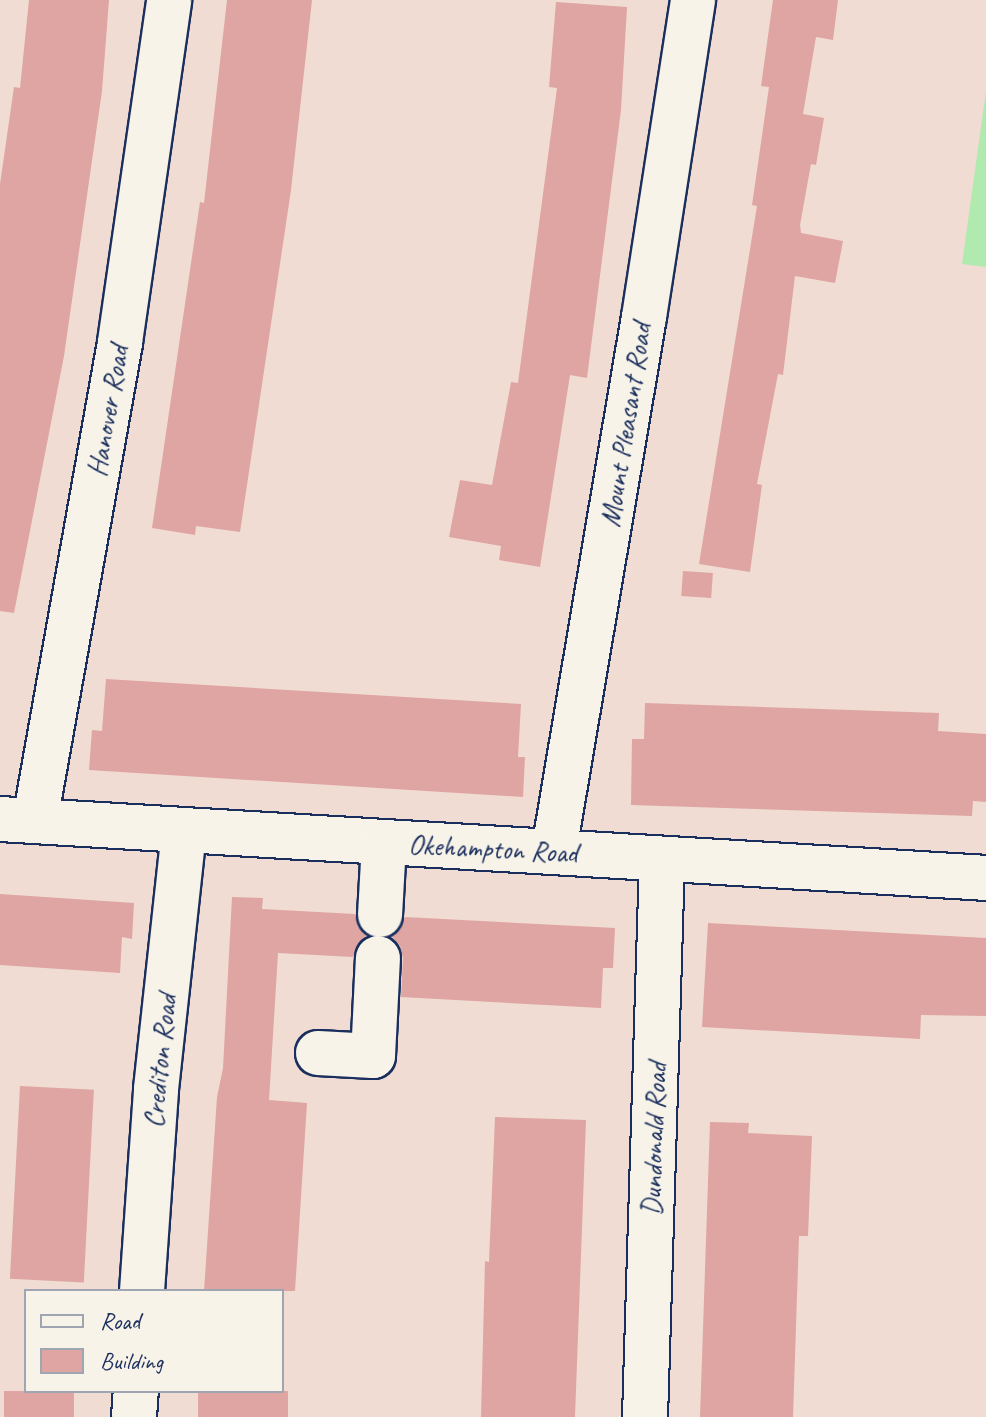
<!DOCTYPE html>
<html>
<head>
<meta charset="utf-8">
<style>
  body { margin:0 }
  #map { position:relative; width:986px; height:1417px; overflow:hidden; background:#f0dcd3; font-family:Caveat,sans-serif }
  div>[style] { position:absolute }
  .green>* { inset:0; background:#b0eaae }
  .building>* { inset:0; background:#dfa5a2; transform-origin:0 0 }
  .roads { filter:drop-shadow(2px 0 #1b2f5e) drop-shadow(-2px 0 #1b2f5e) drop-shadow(0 2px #1b2f5e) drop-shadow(0 -2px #1b2f5e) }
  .minor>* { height:44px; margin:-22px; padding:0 22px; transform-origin:22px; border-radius:22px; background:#f7f3e8 }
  span { translate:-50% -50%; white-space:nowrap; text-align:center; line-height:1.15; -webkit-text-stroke:7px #f7f3e8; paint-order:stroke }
  .street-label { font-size:28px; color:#1b2f5e }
  .legend { position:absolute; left:24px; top:1289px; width:260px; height:104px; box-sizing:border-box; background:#f7f3e8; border:2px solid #9fa5b1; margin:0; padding:10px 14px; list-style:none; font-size:24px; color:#1b2f5e }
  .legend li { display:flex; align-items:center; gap:16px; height:40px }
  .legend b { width:40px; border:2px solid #9fa5b1 }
</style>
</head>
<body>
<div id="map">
  <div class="green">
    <i style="clip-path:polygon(986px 91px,986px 267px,962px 264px)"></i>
  </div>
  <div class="building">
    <i style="clip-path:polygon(29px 0,109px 0,102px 91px,64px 356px,14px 613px,0 611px,0 184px,14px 87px,20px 88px)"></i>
    <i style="clip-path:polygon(227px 0,312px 0,291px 190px,240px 532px,196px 526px,195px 535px,152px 528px,200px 202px,204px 203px)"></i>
    <i style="clip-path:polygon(773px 0,838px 0,833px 40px,816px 37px,803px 114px,824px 118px,816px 165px,811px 164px,800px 225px,801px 233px,843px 241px,835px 283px,795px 276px,783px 375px,778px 374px,757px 484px,762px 485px,750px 572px,699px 564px,757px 206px,752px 205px,769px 87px,761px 86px)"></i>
    <i style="clip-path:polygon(556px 2px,627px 7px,621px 110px,587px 378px,570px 375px,540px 567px,499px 560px,501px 546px,449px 537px,460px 480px,492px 485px,511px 382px,518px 383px,557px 88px,549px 87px)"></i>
    <i style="left:683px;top:571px;width:30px;height:25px;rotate:4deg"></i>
    <i style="clip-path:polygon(106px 679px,521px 704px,518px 757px,525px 757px,523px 797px,89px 770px,92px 730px,102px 731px)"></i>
    <i style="clip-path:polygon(645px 703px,939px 713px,938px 731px,986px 734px,986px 802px,973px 801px,972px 816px,631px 805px,632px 739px,644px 739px)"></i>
    <i style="clip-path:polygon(0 894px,134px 903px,132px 939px,122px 937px,120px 973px,0 965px)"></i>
    <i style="clip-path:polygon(232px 897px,263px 898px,262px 909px,355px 914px,358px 927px,366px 936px,357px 945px,353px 957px,278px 953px,269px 1100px,307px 1103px,295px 1291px,204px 1291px,217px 1097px,223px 1068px)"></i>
    <i style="clip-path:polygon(405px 917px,615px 928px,613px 968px,603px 968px,601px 1008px,401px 997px,403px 958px,400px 946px,392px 937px,400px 929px)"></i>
    <i style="clip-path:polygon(708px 923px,986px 938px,986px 1016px,921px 1015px,920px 1039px,702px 1027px)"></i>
    <i style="left:20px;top:1086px;width:74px;height:193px;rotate:3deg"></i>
    <i style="clip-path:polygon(495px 1117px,586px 1120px,575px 1417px,481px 1417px,485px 1261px,489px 1262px)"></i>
    <i style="clip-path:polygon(710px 1122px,749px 1123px,748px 1133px,812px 1136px,808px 1236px,799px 1236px,793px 1417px,700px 1417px)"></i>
    <i style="left:4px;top:1391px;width:70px;height:26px"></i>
    <i style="left:198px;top:1391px;width:90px;height:26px"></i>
  </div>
  <div class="roads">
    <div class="minor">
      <i style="left:0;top:819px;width:988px;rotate:3.42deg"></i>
      <i style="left:35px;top:820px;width:485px;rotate:-79.9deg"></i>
      <i style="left:120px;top:342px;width:345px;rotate:-81.8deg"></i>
      <i style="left:554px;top:850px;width:541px;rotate:-80.42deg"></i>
      <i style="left:644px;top:317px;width:321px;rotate:-81.2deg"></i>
      <i style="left:380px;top:915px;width:71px;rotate:-86.8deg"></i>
      <i style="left:318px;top:1053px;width:55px;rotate:3.1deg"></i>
      <i style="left:373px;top:1056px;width:98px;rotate:-87.1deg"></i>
      <i style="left:142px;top:1291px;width:202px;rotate:-86deg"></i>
      <i style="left:156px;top:1089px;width:259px;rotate:-83.8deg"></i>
      <i style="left:134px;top:1417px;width:26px;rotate:-86deg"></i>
      <i style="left:645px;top:1417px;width:557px;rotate:-88.25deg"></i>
    </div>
  </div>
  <div class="street-label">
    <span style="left:108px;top:411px;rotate:-80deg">Hanover Road</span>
    <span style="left:626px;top:425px;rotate:-81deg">Mount Pleasant Road</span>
    <span style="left:493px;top:849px;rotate:3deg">Okehampton Road</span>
    <span style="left:160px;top:1061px;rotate:-84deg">Crediton Road</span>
    <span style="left:654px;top:1139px;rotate:-88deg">Dundonald Road</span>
  </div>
  <ul class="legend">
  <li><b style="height:10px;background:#f7f3e8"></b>Road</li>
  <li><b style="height:22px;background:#dfa5a2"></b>Building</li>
  </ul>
</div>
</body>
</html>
